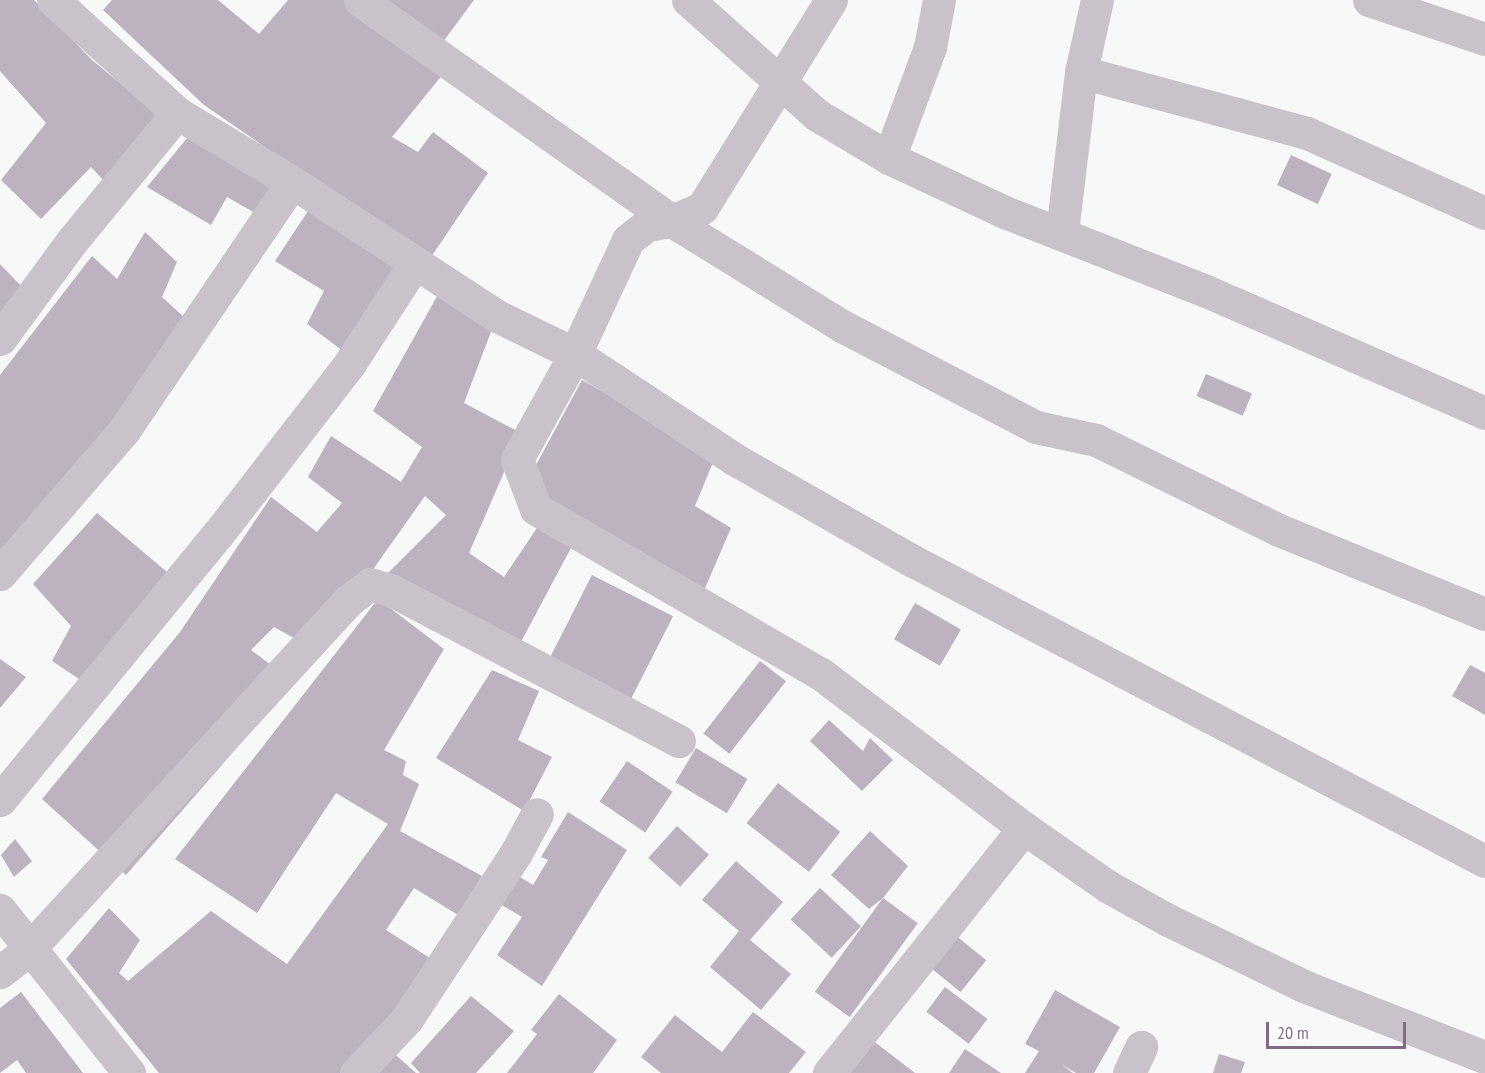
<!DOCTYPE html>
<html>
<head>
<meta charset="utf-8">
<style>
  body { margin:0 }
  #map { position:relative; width:1485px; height:1073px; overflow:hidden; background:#f7f9f8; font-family:"PT Sans Narrow",sans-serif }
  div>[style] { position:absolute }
  .building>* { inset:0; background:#bdb2bf; transform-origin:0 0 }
  .minor>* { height:33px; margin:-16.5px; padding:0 16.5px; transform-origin:16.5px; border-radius:16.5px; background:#c9c2cb }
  span { translate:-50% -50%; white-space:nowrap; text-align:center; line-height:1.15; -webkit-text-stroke:6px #fff; paint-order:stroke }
  .scale { position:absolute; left:1266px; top:1022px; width:140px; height:27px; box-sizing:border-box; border:3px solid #836888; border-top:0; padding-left:8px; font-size:18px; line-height:21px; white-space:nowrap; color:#836888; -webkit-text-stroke:4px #fff; paint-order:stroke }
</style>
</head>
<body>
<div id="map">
  <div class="building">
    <i style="clip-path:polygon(0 0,34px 0,92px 60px,159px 115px,106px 183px,91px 167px,41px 219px,1px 180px,46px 123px,0 71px)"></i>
    <i style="clip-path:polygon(112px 0,218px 0,259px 34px,288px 0,345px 0,443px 74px,392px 137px,418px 152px,433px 132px,488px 173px,429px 260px,204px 105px,103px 10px)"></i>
    <i style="clip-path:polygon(369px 0,474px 0,437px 50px)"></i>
    <i style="clip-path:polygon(192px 132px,274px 184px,257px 214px,227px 197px,211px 225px,147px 187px)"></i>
    <i style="left:1291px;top:155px;width:45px;height:33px;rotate:25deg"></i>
    <i style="clip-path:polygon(312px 205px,399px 264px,343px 351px,307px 324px,324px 291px,275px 261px)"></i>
    <i style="clip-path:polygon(145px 232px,177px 262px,162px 297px,184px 317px,138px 392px,0 558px,0 375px,92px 256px,117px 279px)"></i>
    <i style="clip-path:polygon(0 264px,22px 287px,0 321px)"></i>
    <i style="clip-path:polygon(440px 291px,497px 316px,464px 403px,521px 433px,469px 553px,504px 577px,539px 525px,572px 546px,514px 655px,381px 580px,446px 515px,425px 496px,316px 650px,274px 627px,251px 650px,294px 682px,126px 875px,42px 799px,180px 632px,271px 497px,317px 532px,342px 503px,308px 477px,331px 436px,401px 482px,422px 447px,373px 411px)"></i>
    <i style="left:1206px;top:374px;width:50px;height:24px;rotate:23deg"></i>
    <i style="clip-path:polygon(582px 380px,716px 455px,695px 506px,731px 528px,702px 595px,523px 489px)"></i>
    <i style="clip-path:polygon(97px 513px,167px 572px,85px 683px,52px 661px,71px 626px,33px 584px)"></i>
    <i style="left:592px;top:575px;width:91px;height:99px;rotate:27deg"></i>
    <i style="clip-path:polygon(378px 599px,444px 649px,384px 750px,406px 761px,403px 775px,419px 784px,400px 831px,482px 876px,458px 915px,414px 888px,386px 930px,430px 958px,377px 1036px,341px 1073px,159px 1073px,66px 959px,109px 908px,140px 940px,119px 973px,128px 981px,211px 911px,287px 964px,388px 824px,336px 793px,257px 913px,175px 859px)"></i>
    <i style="left:915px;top:603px;width:53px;height:42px;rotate:30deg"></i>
    <i style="clip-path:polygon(0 659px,26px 677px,0 708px)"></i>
    <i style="left:760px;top:661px;width:33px;height:92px;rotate:38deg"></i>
    <i style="clip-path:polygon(1470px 665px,1485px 673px,1485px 715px,1452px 696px)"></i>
    <i style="clip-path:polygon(492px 670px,539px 691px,518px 740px,552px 757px,524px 811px,436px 758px)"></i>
    <i style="clip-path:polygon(829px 720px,863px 751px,870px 738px,893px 760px,862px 791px,810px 741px)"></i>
    <i style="left:696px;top:748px;width:60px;height:40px;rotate:31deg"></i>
    <i style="left:627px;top:761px;width:55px;height:49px;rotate:34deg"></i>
    <i style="left:778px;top:783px;width:79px;height:51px;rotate:38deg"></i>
    <i style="clip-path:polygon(568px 812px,627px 850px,542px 986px,497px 955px,522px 917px,495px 901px,512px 872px,533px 885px,548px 860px,541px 857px)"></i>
    <i style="left:677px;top:826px;width:43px;height:43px;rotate:42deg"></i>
    <i style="clip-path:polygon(870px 831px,908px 866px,883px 898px,869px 909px,831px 875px)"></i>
    <i style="clip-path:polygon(15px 839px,32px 861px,14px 877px,1px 855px)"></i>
    <i style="clip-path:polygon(736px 861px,783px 902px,750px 940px,791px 974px,761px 1010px,710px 967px,739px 931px,702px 900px)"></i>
    <i style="left:820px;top:888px;width:56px;height:43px;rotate:43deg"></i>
    <i style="left:883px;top:898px;width:43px;height:116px;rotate:36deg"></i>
    <i style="left:949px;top:930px;width:48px;height:41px;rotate:39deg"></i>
    <i style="left:945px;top:987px;width:53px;height:31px;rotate:37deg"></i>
    <i style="clip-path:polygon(1055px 990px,1120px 1027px,1094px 1073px,1076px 1073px,1061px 1064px,1073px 1073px,1025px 1073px,1039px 1051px,1025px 1044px)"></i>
    <i style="clip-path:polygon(21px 992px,83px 1073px,26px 1073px,17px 1060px,0 1073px,0 1008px)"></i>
    <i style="clip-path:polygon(559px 994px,617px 1040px,593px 1073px,507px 1073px,537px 1034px,531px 1030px)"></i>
    <i style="clip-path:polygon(471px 996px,514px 1031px,476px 1073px,420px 1073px,411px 1063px)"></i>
    <i style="clip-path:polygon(753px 1012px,806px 1052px,789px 1073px,661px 1073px,641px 1057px,675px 1015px,722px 1052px)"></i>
    <i style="clip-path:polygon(867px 1036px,915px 1073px,838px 1073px)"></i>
    <i style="clip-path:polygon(389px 1049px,416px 1073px,367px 1073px)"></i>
    <i style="clip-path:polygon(965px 1049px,1001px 1073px,949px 1073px)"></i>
    <i style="clip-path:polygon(1219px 1054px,1245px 1062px,1241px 1073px,1213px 1073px)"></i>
  </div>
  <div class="minor">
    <i style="left:53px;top:0;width:168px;rotate:42.3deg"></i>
    <i style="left:177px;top:113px;width:134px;rotate:31deg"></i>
    <i style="left:292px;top:182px;width:245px;rotate:33.2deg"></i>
    <i style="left:497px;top:316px;width:87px;rotate:26deg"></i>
    <i style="left:575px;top:354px;width:191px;rotate:33.4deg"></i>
    <i style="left:734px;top:459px;width:206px;rotate:29.7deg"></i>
    <i style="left:913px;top:561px;width:646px;rotate:27.68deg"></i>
    <i style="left:360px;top:0;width:382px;rotate:35.3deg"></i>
    <i style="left:672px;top:221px;width:200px;rotate:31.7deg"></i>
    <i style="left:842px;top:326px;width:219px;rotate:27.5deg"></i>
    <i style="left:1036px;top:427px;width:61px;rotate:12.2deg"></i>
    <i style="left:1096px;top:440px;width:204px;rotate:26.2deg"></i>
    <i style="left:1279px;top:530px;width:222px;rotate:22.2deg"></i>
    <i style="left:688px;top:0;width:173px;rotate:41.7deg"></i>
    <i style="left:817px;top:115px;width:84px;rotate:30.8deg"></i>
    <i style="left:889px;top:158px;width:130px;rotate:25deg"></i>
    <i style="left:1007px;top:213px;width:214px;rotate:21.4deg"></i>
    <i style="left:1206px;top:291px;width:305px;rotate:23.6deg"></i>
    <i style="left:831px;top:0;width:245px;rotate:121.8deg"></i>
    <i style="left:702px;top:208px;width:33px;rotate:157deg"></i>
    <i style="left:672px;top:221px;width:25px;rotate:171deg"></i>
    <i style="left:647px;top:225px;width:24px;rotate:142deg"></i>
    <i style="left:628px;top:240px;width:126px;rotate:114.9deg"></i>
    <i style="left:575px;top:354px;width:120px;rotate:118.9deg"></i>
    <i style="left:517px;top:459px;width:53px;rotate:69.2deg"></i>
    <i style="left:536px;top:509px;width:329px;rotate:30.1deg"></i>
    <i style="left:821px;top:674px;width:255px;rotate:37.2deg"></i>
    <i style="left:1024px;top:828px;width:101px;rotate:34.9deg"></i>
    <i style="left:1107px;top:886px;width:70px;rotate:29.1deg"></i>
    <i style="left:1168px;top:920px;width:153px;rotate:25.9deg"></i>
    <i style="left:1306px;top:987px;width:192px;rotate:21.4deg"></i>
    <i style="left:1369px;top:0;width:122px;rotate:18.6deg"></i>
    <i style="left:1081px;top:72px;width:234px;rotate:15.1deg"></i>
    <i style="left:1307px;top:133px;width:195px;rotate:24.2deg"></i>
    <i style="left:889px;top:158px;width:118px;rotate:-69.7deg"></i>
    <i style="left:930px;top:47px;width:48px;rotate:-79.2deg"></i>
    <i style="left:1062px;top:232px;width:161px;rotate:-83.2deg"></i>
    <i style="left:1081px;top:72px;width:74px;rotate:-77.5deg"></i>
    <i style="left:0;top:339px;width:122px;rotate:-53.7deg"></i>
    <i style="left:72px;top:241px;width:166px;rotate:-50.6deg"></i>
    <i style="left:0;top:574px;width:191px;rotate:-49.2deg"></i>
    <i style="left:125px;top:429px;width:298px;rotate:-55.9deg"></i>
    <i style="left:0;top:800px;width:344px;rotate:-50.7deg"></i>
    <i style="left:218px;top:534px;width:216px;rotate:-52.3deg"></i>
    <i style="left:350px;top:363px;width:119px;rotate:-57deg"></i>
    <i style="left:0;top:910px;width:208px;rotate:51.6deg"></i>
    <i style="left:0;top:972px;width:37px;rotate:-38deg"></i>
    <i style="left:29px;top:949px;width:473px;rotate:-47.5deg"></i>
    <i style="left:349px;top:600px;width:26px;rotate:-37deg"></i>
    <i style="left:370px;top:584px;width:24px;rotate:17deg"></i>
    <i style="left:393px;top:591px;width:323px;rotate:27.7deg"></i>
    <i style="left:356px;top:1073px;width:74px;rotate:-46.6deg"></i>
    <i style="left:407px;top:1019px;width:199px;rotate:-56.7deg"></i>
    <i style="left:516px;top:853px;width:44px;rotate:-61.7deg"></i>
    <i style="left:829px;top:1073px;width:313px;rotate:-51.5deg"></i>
    <i style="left:1129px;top:1073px;width:29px;rotate:-65deg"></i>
  </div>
  <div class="scale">20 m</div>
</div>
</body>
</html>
